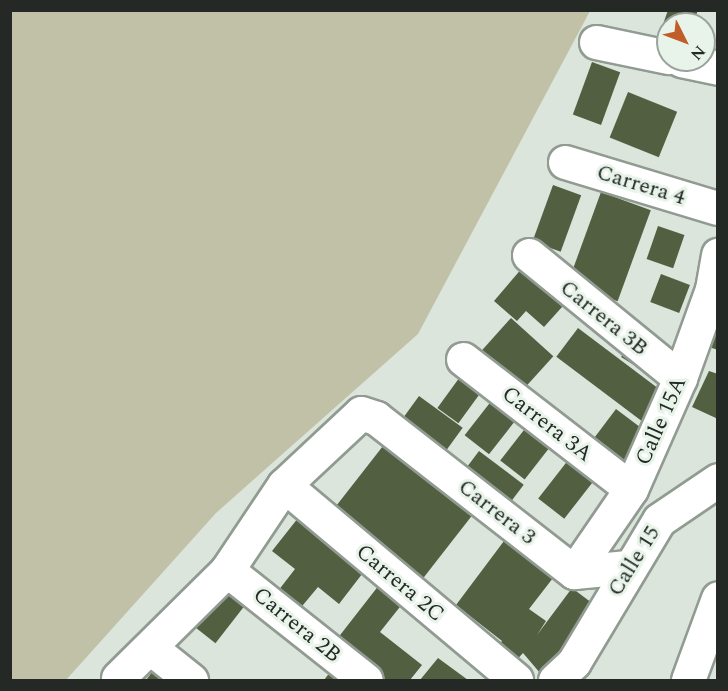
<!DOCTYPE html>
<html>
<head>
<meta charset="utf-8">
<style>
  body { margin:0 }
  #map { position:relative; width:728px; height:691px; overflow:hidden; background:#dbe5dc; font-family:Spectral,serif }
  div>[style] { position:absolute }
  .green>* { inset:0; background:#c1c1a7 }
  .building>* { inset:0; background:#526041; transform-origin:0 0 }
  .roads { filter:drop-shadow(2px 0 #919b92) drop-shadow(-2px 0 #919b92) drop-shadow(0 2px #919b92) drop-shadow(0 -2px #919b92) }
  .minor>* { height:33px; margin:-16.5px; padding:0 16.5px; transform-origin:16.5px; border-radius:16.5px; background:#fff }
  .major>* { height:33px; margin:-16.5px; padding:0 16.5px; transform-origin:16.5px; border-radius:16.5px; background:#fff }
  span { translate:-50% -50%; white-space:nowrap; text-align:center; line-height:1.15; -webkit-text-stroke:6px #e8f3e9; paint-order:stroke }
  .street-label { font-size:22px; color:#252926 }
  .frame { position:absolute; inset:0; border:12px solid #252926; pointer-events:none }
  .north { position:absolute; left:656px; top:12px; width:60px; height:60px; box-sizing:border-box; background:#e8f3e9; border:2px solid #9aa29b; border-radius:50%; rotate:132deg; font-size:16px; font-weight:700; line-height:24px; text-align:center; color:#252926 }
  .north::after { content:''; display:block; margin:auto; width:21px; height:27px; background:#c15d28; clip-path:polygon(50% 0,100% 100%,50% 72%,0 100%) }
</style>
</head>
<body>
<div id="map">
  <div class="green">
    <i style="clip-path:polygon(10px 11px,590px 11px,418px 334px,216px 513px,66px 680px,11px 680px)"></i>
  </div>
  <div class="building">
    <i style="clip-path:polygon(668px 10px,698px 10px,693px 24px,668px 24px,668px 40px,659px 36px)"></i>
    <i style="left:592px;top:62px;width:30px;height:56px;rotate:20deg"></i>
    <i style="left:628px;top:92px;width:53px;height:49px;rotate:22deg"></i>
    <i style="left:553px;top:185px;width:30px;height:60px;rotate:20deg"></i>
    <i style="left:601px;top:192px;width:53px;height:97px;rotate:20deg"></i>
    <i style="left:658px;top:226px;width:28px;height:35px;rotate:19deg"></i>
    <i style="clip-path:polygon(529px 260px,571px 297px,544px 327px,526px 311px,517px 321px,494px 301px)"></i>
    <i style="left:661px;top:274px;width:31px;height:30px;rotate:21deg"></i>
    <i style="left:511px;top:318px;width:57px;height:44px;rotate:42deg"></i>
    <i style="clip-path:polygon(717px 323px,718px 323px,718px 350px,709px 347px)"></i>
    <i style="left:578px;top:328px;width:116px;height:36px;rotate:37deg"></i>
    <i style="left:628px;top:346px;width:26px;height:13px;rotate:32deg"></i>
    <i style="left:465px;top:370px;width:26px;height:47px;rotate:36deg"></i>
    <i style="clip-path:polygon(709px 371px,718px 374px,718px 419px,692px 407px)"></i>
    <i style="left:496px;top:395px;width:31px;height:51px;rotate:38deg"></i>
    <i style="left:419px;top:396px;width:54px;height:42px;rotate:36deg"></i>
    <i style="left:616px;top:409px;width:40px;height:41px;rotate:37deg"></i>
    <i style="left:531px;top:421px;width:31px;height:50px;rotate:38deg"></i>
    <i style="left:383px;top:446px;width:113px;height:89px;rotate:38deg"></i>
    <i style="left:479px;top:451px;width:56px;height:35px;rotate:37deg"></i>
    <i style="left:569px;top:459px;width:33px;height:50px;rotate:38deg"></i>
    <i style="clip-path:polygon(302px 513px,369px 565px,339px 604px,318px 587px,293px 617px,271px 600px,295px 569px,272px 551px)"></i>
    <i style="clip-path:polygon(504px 541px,553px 578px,529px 609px,546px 621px,537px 635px,572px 588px,600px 609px,546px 680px,523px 653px,513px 664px,495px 651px,502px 641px,456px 605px)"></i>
    <i style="clip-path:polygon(383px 580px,407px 598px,380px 632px,422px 665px,410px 680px,372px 680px,330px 648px)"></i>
    <i style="left:219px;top:585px;width:33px;height:48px;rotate:38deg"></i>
    <i style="clip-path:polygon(438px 658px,468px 680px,420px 680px)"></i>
    <i style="clip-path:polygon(338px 662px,362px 680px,324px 680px)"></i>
    <i style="clip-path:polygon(157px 666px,176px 680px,146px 680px)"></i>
  </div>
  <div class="roads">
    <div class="minor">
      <i style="left:596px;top:42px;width:74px;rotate:11.8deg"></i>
      <i style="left:681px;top:60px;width:38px;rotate:12deg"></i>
      <i style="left:565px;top:162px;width:159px;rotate:16.8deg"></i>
      <i style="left:529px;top:255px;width:195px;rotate:39.2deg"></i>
      <i style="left:463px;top:359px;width:212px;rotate:37.7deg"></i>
      <i style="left:284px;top:485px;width:303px;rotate:40deg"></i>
      <i style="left:227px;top:570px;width:177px;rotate:38.4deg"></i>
      <i style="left:574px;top:572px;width:101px;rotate:-55.5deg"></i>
      <i style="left:631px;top:489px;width:121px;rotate:-66.2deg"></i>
      <i style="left:680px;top:378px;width:95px;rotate:-70.2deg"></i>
      <i style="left:712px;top:289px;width:35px;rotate:-80deg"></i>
      <i style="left:152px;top:649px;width:50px;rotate:38.5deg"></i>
      <i style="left:118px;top:678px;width:153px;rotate:-44.7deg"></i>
      <i style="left:227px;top:570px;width:102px;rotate:-56.2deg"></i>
      <i style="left:284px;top:485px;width:105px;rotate:-43.1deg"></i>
      <i style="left:361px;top:413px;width:16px;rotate:18deg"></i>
      <i style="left:376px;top:418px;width:251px;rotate:37.9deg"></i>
      <i style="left:574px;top:572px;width:54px;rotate:-5.3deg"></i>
      <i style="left:555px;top:680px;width:26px;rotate:-43deg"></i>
      <i style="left:574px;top:662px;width:165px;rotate:-59.1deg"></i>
      <i style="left:659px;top:520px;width:71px;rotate:-34.1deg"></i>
    </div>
    <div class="major">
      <i style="left:688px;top:680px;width:87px;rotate:-69.9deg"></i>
    </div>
  </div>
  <div class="street-label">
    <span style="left:641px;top:185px;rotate:17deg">Carrera 4</span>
    <span style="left:604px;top:318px;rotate:39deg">Carrera 3B</span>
    <span style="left:661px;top:421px;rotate:-66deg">Calle 15A</span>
    <span style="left:547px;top:424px;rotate:38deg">Carrera 3A</span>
    <span style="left:497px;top:512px;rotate:38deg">Carrera 3</span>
    <span style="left:634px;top:561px;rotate:-58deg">Calle 15</span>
    <span style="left:400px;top:583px;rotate:40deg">Carrera 2C</span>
    <span style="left:297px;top:625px;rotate:39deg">Carrera 2B</span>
  </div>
  <div class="frame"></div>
  <div class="north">N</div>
</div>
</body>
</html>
